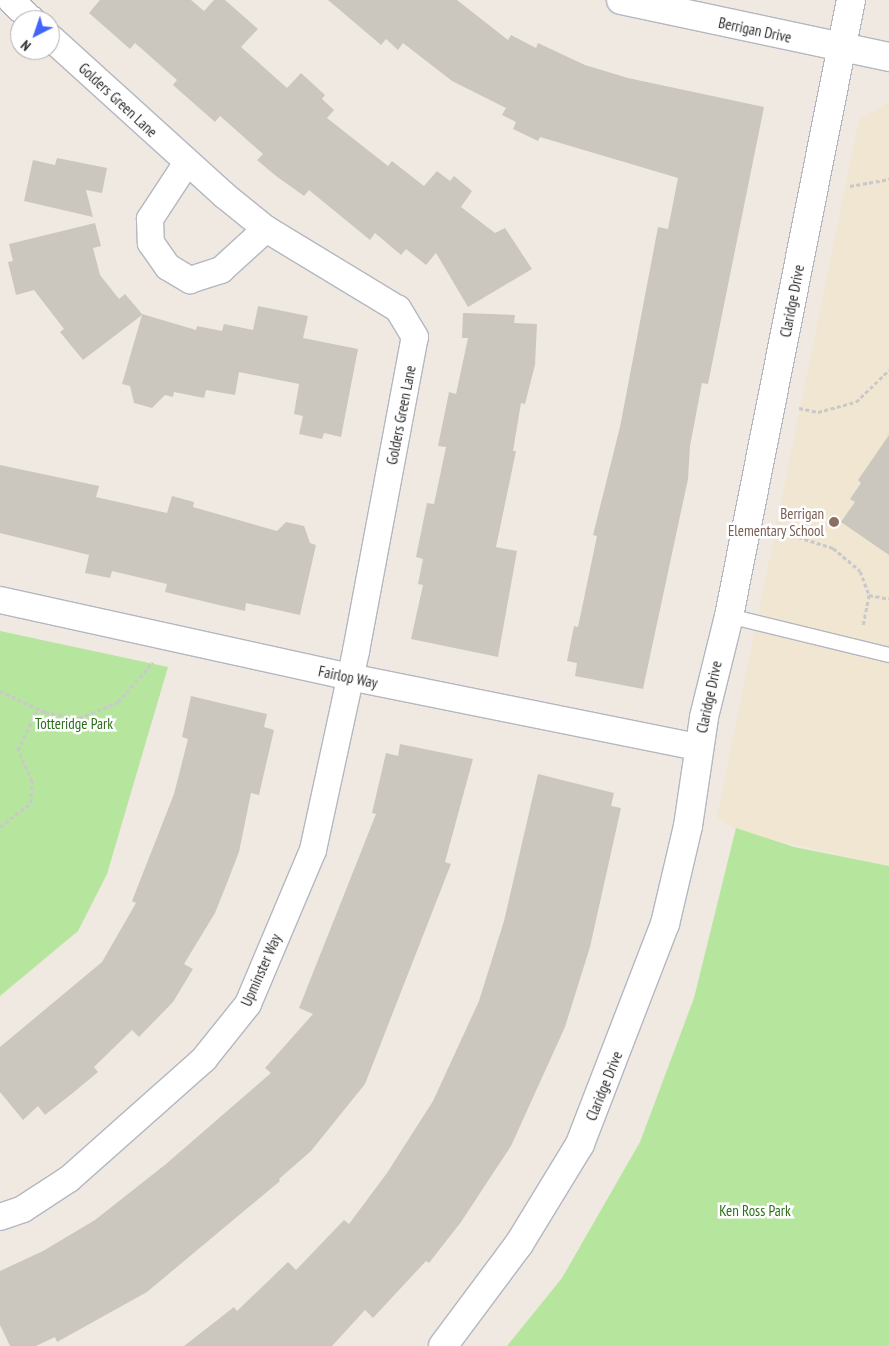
<!DOCTYPE html>
<html>
<head>
<meta charset="utf-8">
<style>
  body { margin:0 }
  #map { position:relative; width:889px; height:1346px; overflow:hidden; background:#efe9e1; font-family:"PT Sans Narrow",sans-serif }
  div>[style] { position:absolute }
  .education>* { inset:0; background:#f0e6d1 }
  .green>* { inset:0; background:#b6e59e }
  .building>* { inset:0; background:#cbc7bf }
  .path>* { height:3px; margin-top:-1.5px; transform-origin:0; background:repeating-linear-gradient(90deg,#c9c9c9 0 4px,transparent 0 6.5px) }
  .roads { filter:drop-shadow(1px 0 #b4b7c1) drop-shadow(-1px 0 #b4b7c1) drop-shadow(0 1px #b4b7c1) drop-shadow(0 -1px #b4b7c1) }
  .lane>* { height:14px; margin:-7px; padding:0 7px; transform-origin:7px; border-radius:7px; background:#fff }
  .street>* { height:26px; margin:-13px; padding:0 13px; transform-origin:13px; border-radius:13px; background:#fff }
  .secondary>* { height:28px; margin:-14px; padding:0 14px; transform-origin:14px; border-radius:14px; background:#fff }
  .dots>* { width:14px; height:14px; translate:-50% -50%; box-sizing:border-box; border:2px solid #fff; border-radius:50% }
  span { translate:-50% -50%; white-space:nowrap; text-align:center; line-height:1.15; -webkit-text-stroke:5px #fff; paint-order:stroke }
  .street-label { font-size:15px; color:#2e2e2e }
  .education-label { font-size:15px; color:#785e54 }
  .right { translate:-100% -50%; text-align:right }
  .park-label { font-size:15px; color:#2c6e1b }
  .north { position:absolute; left:10px; top:10px; width:50px; height:50px; box-sizing:border-box; background:#fff; border:1px solid #ababab; border-radius:50%; rotate:221deg; font-size:14px; font-weight:700; line-height:20px; text-align:center; color:#2e2e2e }
  .north::after { content:''; display:block; margin:auto; width:18px; height:22px; background:#4264fb; clip-path:polygon(50% 0,100% 100%,50% 72%,0 100%) }
</style>
</head>
<body>
<div id="map">
  <div class="education">
    <i style="clip-path:polygon(889px 102px,889px 866px,739px 832px,717px 817px,859px 120px)"></i>
  </div>
  <div class="green">
    <i style="clip-path:polygon(0 631px,168px 667px,107px 874px,78px 931px,0 996px)"></i>
    <i style="clip-path:polygon(736px 828px,794px 847px,889px 866px,889px 1346px,507px 1346px,562px 1278px,640px 1142px,694px 998px)"></i>
  </div>
  <div class="building">
    <i style="clip-path:polygon(100px 0,191px 0,204px 11px,214px 0,225px 0,258px 29px,241px 47px,287px 88px,301px 73px,325px 95px,322px 99px,334px 110px,327px 118px,388px 166px,392px 161px,424px 186px,437px 171px,450px 181px,454px 176px,472px 191px,461px 207px,495px 233px,505px 228px,532px 269px,468px 307px,436px 253px,426px 265px,406px 249px,401px 255px,375px 233px,370px 240px,309px 190px,304px 196px,276px 176px,257px 160px,263px 154px,220px 116px,215px 122px,173px 85px,177px 80px,135px 43px,130px 49px,89px 13px)"></i>
    <i style="clip-path:polygon(328px 0,457px 0,508px 40px,511px 35px,536px 48px,538px 43px,585px 65px,628px 78px,764px 107px,708px 384px,702px 383px,690px 446px,688px 479px,643px 689px,575px 676px,577px 663px,567px 661px,574px 626px,578px 627px,597px 536px,593px 535px,620px 427px,658px 227px,668px 229px,678px 178px,540px 137px,538px 141px,513px 129px,516px 122px,502px 115px,506px 108px,452px 81px,403px 43px,398px 50px,386px 39px,381px 45px)"></i>
    <i style="clip-path:polygon(57px 158px,107px 168px,102px 193px,86px 190px,93px 217px,24px 201px,33px 160px,55px 165px)"></i>
    <i style="clip-path:polygon(95px 223px,101px 246px,93px 248px,100px 275px,119px 299px,125px 294px,142px 314px,196px 330px,197px 326px,222px 331px,224px 324px,253px 330px,258px 306px,308px 316px,303px 338px,358px 349px,341px 437px,324px 433px,322px 439px,299px 434px,303px 416px,294px 414px,299px 384px,239px 372px,235px 395px,206px 390px,204px 398px,174px 392px,173px 397px,165px 395px,152px 408px,134px 403px,130px 386px,122px 384px,142px 315px,83px 360px,60px 332px,64px 329px,34px 290px,16px 295px,8px 262px,13px 261px,9px 244px)"></i>
    <i style="clip-path:polygon(463px 313px,515px 315px,514px 323px,537px 324px,535px 365px,525px 404px,521px 403px,513px 451px,516px 451px,496px 547px,517px 551px,498px 657px,411px 639px,423px 585px,418px 584px,423px 559px,416px 557px,427px 503px,434px 504px,446px 447px,438px 446px,449px 392px,456px 394px,468px 338px,462px 338px)"></i>
    <i style="clip-path:polygon(889px 435px,889px 555px,841px 522px,855px 502px,850px 499px,861px 483px,858px 480px)"></i>
    <i style="clip-path:polygon(0 465px,99px 486px,96px 497px,167px 513px,172px 496px,194px 502px,193px 507px,277px 531px,286px 522px,304px 526px,310px 543px,316px 545px,300px 615px,246px 603px,245px 611px,223px 606px,165px 592px,167px 584px,112px 571px,110px 578px,85px 573px,89px 555px,0 533px)"></i>
    <i style="clip-path:polygon(191px 696px,267px 714px,264px 727px,274px 730px,259px 795px,251px 793px,239px 852px,227px 883px,215px 913px,184px 964px,193px 969px,173px 1002px,139px 1037px,132px 1030px,94px 1067px,98px 1072px,74px 1092px,45px 1115px,38px 1106px,23px 1120px,0 1092px,0 1047px,102px 962px,136px 903px,132px 901px,174px 794px,188px 739px,182px 737px)"></i>
    <i style="clip-path:polygon(400px 744px,473px 759px,445px 862px,451px 864px,365px 1084px,311px 1151px,279px 1179px,280px 1181px,147px 1292px,57px 1342px,55px 1337px,36px 1346px,10px 1346px,0 1325px,0 1271px,43px 1251px,95px 1220px,166px 1164px,271px 1073px,265px 1068px,313px 1014px,299px 1008px,376px 814px,372px 813px,386px 753px,398px 756px)"></i>
    <i style="clip-path:polygon(538px 774px,614px 793px,611px 806px,621px 808px,590px 947px,565px 1027px,511px 1146px,461px 1222px,429px 1263px,426px 1261px,373px 1318px,365px 1310px,332px 1346px,184px 1346px,234px 1307px,237px 1311px,288px 1262px,296px 1270px,344px 1220px,349px 1224px,387px 1173px,433px 1101px,479px 1001px,504px 921px)"></i>
  </div>
  <div class="path">
    <i style="left:850px;top:186px;width:40px;rotate:-10deg"></i>
    <i style="left:799px;top:408px;width:19px;rotate:12deg"></i>
    <i style="left:818px;top:412px;width:39px;rotate:-15deg"></i>
    <i style="left:856px;top:402px;width:46px;rotate:-44.1deg"></i>
    <i style="left:792px;top:535px;width:43px;rotate:17.6deg"></i>
    <i style="left:833px;top:548px;width:35px;rotate:40deg"></i>
    <i style="left:860px;top:571px;width:26px;rotate:69deg"></i>
    <i style="left:869px;top:595px;width:31px;rotate:101deg"></i>
    <i style="left:869px;top:595px;width:20px;rotate:11deg"></i>
    <i style="left:0;top:691px;width:50px;rotate:25deg"></i>
    <i style="left:45px;top:712px;width:35px;rotate:10deg"></i>
    <i style="left:79px;top:718px;width:42px;rotate:-22.3deg"></i>
    <i style="left:118px;top:702px;width:53px;rotate:-48.8deg"></i>
    <i style="left:0;top:827px;width:39px;rotate:-38deg"></i>
    <i style="left:31px;top:803px;width:22px;rotate:-87deg"></i>
    <i style="left:32px;top:781px;width:34px;rotate:-114deg"></i>
    <i style="left:18px;top:750px;width:47px;rotate:-64.5deg"></i>
  </div>
  <div class="roads">
    <div class="lane">
      <i style="left:729px;top:616px;width:165px;rotate:13.7deg"></i>
    </div>
    <div class="street">
      <i style="left:11px;top:0;width:29px;rotate:44deg"></i>
      <i style="left:186px;top:164px;width:66px;rotate:123.2deg"></i>
      <i style="left:150px;top:219px;width:24px;rotate:88deg"></i>
      <i style="left:151px;top:243px;width:29px;rotate:55deg"></i>
      <i style="left:168px;top:267px;width:26px;rotate:31deg"></i>
      <i style="left:190px;top:280px;width:33px;rotate:-18deg"></i>
      <i style="left:221px;top:270px;width:61px;rotate:-42.3deg"></i>
      <i style="left:0;top:600px;width:358px;rotate:12.4deg"></i>
      <i style="left:350px;top:677px;width:355px;rotate:11.4deg"></i>
      <i style="left:0;top:1217px;width:24px;rotate:-19deg"></i>
      <i style="left:23px;top:1209px;width:55px;rotate:-33.1deg"></i>
      <i style="left:69px;top:1179px;width:181px;rotate:-41.6deg"></i>
      <i style="left:204px;top:1059px;width:70px;rotate:-51.3deg"></i>
      <i style="left:248px;top:1004px;width:167px;rotate:-67.1deg"></i>
      <i style="left:313px;top:850px;width:204px;rotate:-77.8deg"></i>
      <i style="left:356px;top:651px;width:319px;rotate:-79.4deg"></i>
      <i style="left:415px;top:337px;width:33px;rotate:-121deg"></i>
      <i style="left:398px;top:309px;width:154px;rotate:-148.8deg"></i>
      <i style="left:266px;top:229px;width:54px;rotate:-141deg"></i>
      <i style="left:224px;top:195px;width:235px;rotate:-137.8deg"></i>
    </div>
    <div class="secondary">
      <i style="left:621px;top:0;width:274px;rotate:12deg"></i>
      <i style="left:443px;top:1346px;width:127px;rotate:-53.3deg"></i>
      <i style="left:519px;top:1244px;width:117px;rotate:-58.6deg"></i>
      <i style="left:580px;top:1144px;width:236px;rotate:-68.9deg"></i>
      <i style="left:665px;top:924px;width:101px;rotate:-76.8deg"></i>
      <i style="left:688px;top:826px;width:110px;rotate:-81.6deg"></i>
      <i style="left:704px;top:717px;width:104px;rotate:-76.1deg"></i>
      <i style="left:729px;top:616px;width:628px;rotate:-78.8deg"></i>
    </div>
  </div>
  <div class="dots">
    <i style="left:834px;top:522px;background:#8d6e63"></i>
  </div>
  <div class="street-label">
    <span style="left:755px;top:30px;rotate:12deg">Berrigan Drive</span>
    <span style="left:118px;top:100px;rotate:43deg">Golders Green Lane</span>
    <span style="left:792px;top:301px;rotate:-79deg">Claridge Drive</span>
    <span style="left:401px;top:415px;rotate:-79deg">Golders Green Lane</span>
    <span style="left:348px;top:677px;rotate:12deg">Fairlop Way</span>
    <span style="left:709px;top:697px;rotate:-78deg">Claridge Drive</span>
    <span style="left:261px;top:970px;rotate:-66deg">Upminster Way</span>
    <span style="left:604px;top:1086px;rotate:-68deg">Claridge Drive</span>
  </div>
  <div class="education-label">
    <span class="right" style="left:824px;top:522px">Berrigan<br>Elementary School</span>
  </div>
  <div class="park-label">
    <span style="left:74px;top:724px">Totteridge Park</span>
    <span style="left:755px;top:1211px">Ken Ross Park</span>
  </div>
  <div class="north">N</div>
</div>
</body>
</html>
